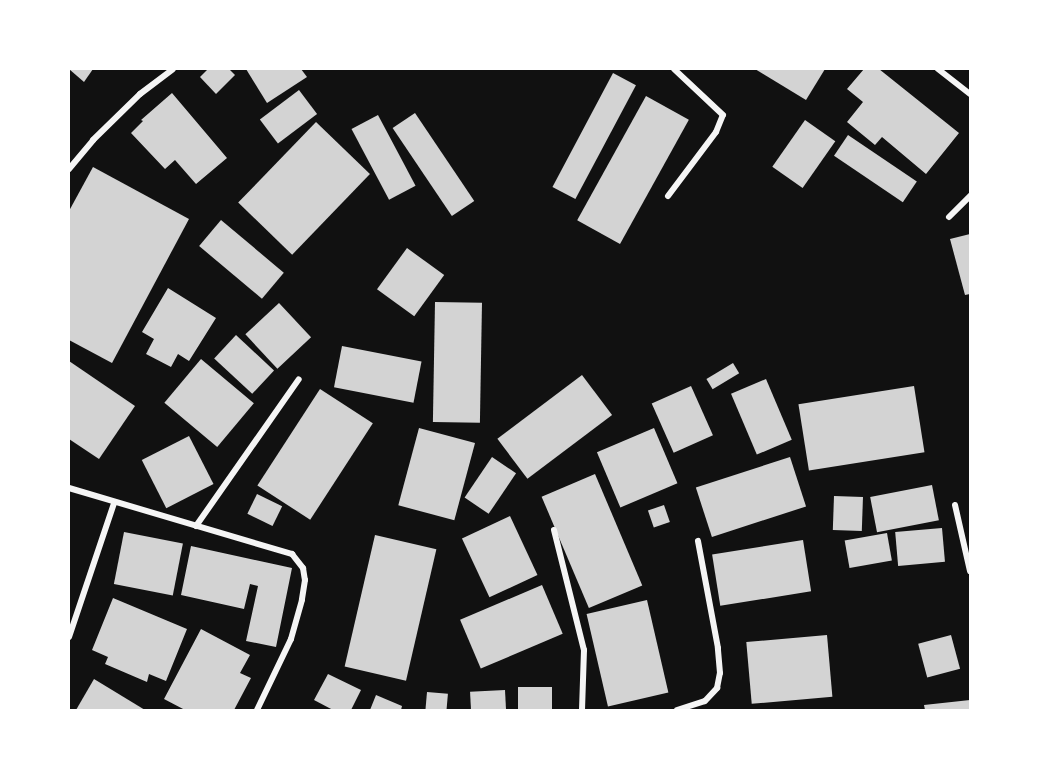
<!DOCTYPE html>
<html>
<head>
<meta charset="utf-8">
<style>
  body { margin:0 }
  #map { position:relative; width:1039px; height:779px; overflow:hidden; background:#111; font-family:"PT Sans",sans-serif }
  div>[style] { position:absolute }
  .building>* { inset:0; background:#d3d3d3; transform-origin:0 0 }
  .minor>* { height:6px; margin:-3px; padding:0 3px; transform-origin:3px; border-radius:3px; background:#f5f5f5 }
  span { translate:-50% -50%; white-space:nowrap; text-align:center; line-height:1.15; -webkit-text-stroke:6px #fff; paint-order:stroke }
  .frame { position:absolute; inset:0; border:70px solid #fff; pointer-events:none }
</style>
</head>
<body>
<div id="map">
  <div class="building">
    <i style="clip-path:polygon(69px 69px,93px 69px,84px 82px)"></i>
    <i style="clip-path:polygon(208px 69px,229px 69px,235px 75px,216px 94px,200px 77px)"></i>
    <i style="clip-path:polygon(246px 69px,301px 69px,307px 77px,267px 103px)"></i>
    <i style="clip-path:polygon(755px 69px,825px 69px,806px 100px)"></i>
    <i style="clip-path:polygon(864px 69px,879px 69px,959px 133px,926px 174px,882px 137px,875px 145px,847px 122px,863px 102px,847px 89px)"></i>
    <i style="left:613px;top:73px;width:26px;height:129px;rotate:28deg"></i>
    <i style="left:299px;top:90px;width:30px;height:49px;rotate:53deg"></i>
    <i style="clip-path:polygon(172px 93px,227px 158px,196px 184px,175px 160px,165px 169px,131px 133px,143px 121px,141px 120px)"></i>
    <i style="left:646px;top:96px;width:49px;height:142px;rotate:29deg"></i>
    <i style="left:415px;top:113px;width:106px;height:27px;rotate:56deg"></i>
    <i style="left:378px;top:115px;width:80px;height:30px;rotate:62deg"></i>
    <i style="left:805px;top:120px;width:37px;height:57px;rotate:35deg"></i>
    <i style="left:316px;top:122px;width:75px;height:112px;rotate:44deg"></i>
    <i style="left:848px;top:135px;width:83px;height:25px;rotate:34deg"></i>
    <i style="clip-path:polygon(93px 167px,189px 219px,112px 363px,69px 340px,69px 211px)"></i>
    <i style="left:221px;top:220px;width:82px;height:34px;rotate:40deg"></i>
    <i style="clip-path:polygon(970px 234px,970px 294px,965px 295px,950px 239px)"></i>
    <i style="left:407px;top:248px;width:46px;height:51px;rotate:36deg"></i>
    <i style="clip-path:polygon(168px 288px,216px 318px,189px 361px,178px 354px,171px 367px,146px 354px,154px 339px,142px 332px)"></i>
    <i style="left:435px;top:302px;width:47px;height:120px;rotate:1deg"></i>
    <i style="left:279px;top:303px;width:47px;height:46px;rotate:47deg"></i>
    <i style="left:236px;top:335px;width:52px;height:32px;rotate:43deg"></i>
    <i style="left:342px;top:346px;width:81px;height:42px;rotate:11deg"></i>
    <i style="left:201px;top:359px;width:69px;height:57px;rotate:40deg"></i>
    <i style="clip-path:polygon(69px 361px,135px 406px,99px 459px,69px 439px)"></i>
    <i style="left:733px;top:363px;width:12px;height:31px;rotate:59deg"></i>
    <i style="left:582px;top:375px;width:50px;height:106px;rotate:53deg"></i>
    <i style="left:766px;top:379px;width:66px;height:38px;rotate:67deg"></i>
    <i style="left:691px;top:386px;width:54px;height:43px;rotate:66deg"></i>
    <i style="left:914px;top:386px;width:67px;height:117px;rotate:81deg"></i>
    <i style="left:320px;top:389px;width:63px;height:115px;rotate:33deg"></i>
    <i style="left:419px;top:428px;width:58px;height:80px;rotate:15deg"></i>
    <i style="left:654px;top:428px;width:60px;height:62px;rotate:67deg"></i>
    <i style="left:189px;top:436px;width:54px;height:53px;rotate:63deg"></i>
    <i style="left:492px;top:457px;width:29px;height:49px;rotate:34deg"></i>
    <i style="left:790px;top:457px;width:52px;height:99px;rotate:72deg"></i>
    <i style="left:595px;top:474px;width:121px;height:58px;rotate:67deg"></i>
    <i style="left:932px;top:485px;width:36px;height:63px;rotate:79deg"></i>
    <i style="left:257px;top:494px;width:28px;height:22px;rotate:26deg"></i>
    <i style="left:834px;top:496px;width:29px;height:34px;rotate:2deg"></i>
    <i style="left:664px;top:505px;width:18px;height:17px;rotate:71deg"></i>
    <i style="left:510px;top:516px;width:65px;height:53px;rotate:65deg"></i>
    <i style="left:942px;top:528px;width:34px;height:47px;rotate:85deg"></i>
    <i style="left:124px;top:532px;width:60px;height:53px;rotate:11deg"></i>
    <i style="left:887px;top:533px;width:28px;height:43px;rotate:80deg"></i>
    <i style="left:375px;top:535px;width:63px;height:135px;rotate:13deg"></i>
    <i style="left:803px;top:540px;width:52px;height:92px;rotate:81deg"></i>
    <i style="clip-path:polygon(191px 546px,292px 568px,276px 647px,246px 641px,258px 586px,250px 584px,244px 609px,181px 595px)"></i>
    <i style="left:542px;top:585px;width:53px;height:89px;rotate:67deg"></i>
    <i style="clip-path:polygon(113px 598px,187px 629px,166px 681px,149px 674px,147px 682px,105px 664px,108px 657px,92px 650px)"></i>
    <i style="left:647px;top:600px;width:95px;height:62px;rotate:77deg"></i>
    <i style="clip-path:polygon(201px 629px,250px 655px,240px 673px,251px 678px,234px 710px,185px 710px,164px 699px)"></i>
    <i style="left:827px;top:635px;width:62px;height:81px;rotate:85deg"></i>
    <i style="left:951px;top:635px;width:35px;height:34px;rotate:75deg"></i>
    <i style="clip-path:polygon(328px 674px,361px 690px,351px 710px,333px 710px,314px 700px)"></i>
    <i style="clip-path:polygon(94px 679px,145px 710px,76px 710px)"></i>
    <i style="left:518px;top:687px;width:34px;height:23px"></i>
    <i style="left:505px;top:690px;width:20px;height:35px;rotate:87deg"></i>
    <i style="left:427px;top:692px;width:21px;height:18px;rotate:5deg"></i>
    <i style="clip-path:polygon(376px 695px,402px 706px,401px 710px,370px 710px)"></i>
    <i style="clip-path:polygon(970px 700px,970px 710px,925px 710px,924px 705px)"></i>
  </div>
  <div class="minor">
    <i style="left:938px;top:69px;width:41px;rotate:38deg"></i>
    <i style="left:69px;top:169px;width:38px;rotate:-50deg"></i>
    <i style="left:93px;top:140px;width:66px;rotate:-44.4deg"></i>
    <i style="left:140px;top:94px;width:41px;rotate:-37.1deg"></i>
    <i style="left:668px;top:196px;width:80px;rotate:-53.1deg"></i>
    <i style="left:716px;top:132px;width:18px;rotate:-68deg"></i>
    <i style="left:723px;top:115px;width:67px;rotate:-136.8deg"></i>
    <i style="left:949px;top:217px;width:30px;rotate:-45deg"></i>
    <i style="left:69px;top:488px;width:233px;rotate:16.5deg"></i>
    <i style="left:292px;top:554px;width:18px;rotate:52deg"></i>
    <i style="left:303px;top:568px;width:12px;rotate:81deg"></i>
    <i style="left:305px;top:580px;width:20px;rotate:99deg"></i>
    <i style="left:302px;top:600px;width:41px;rotate:105.8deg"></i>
    <i style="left:291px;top:639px;width:79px;rotate:115.6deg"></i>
    <i style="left:955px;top:505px;width:68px;rotate:77.2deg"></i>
    <i style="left:196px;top:526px;width:179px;rotate:-55deg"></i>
    <i style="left:554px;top:530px;width:124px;rotate:76deg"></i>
    <i style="left:584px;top:650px;width:60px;rotate:91.9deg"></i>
    <i style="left:69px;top:637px;width:141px;rotate:-71.4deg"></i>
    <i style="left:677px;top:710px;width:29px;rotate:-18deg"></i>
    <i style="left:705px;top:701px;width:18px;rotate:-47deg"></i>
    <i style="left:717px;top:688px;width:15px;rotate:-79deg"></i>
    <i style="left:720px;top:673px;width:25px;rotate:-95deg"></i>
    <i style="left:718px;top:648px;width:109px;rotate:-100.6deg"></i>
  </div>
  <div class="frame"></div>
</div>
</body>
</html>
